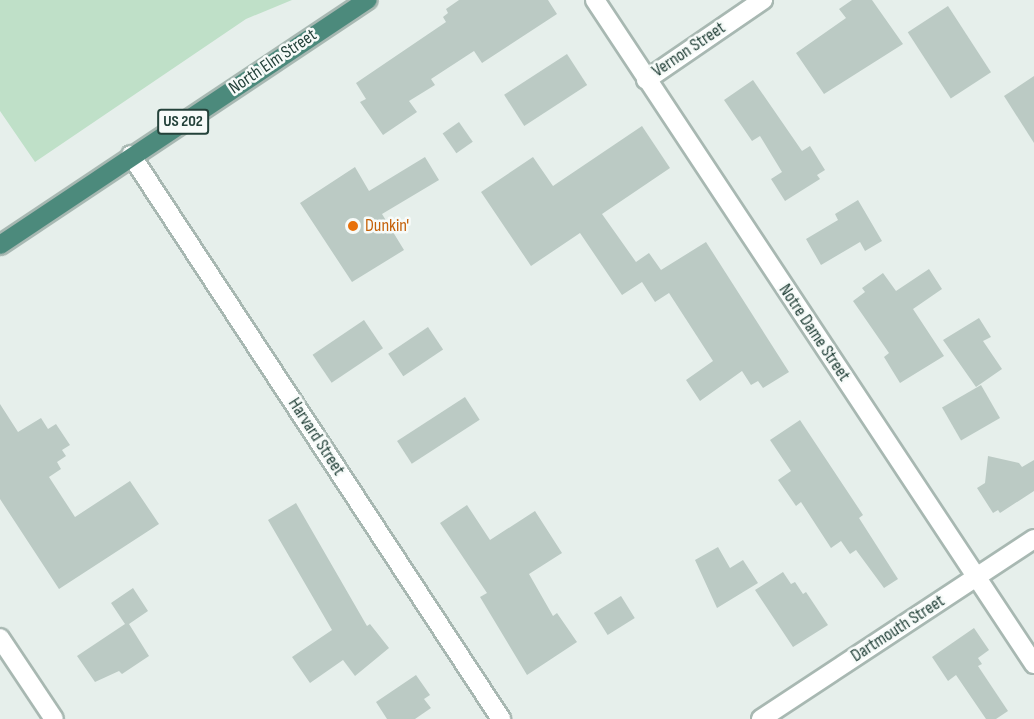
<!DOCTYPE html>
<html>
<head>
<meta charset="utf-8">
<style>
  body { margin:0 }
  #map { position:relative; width:1034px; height:719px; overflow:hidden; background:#e6efeb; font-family:"Sofia Sans Condensed",sans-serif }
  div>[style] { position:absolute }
  .green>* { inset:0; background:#bfe0c8 }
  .building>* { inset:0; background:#bbcac4; transform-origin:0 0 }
  .roads { filter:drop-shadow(2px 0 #a8b8b2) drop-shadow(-2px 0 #a8b8b2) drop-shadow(0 2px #a8b8b2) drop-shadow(0 -2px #a8b8b2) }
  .minor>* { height:18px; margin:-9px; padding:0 9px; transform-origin:9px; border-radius:9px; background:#fff }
  .trunk>* { height:18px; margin:-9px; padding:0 9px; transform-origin:9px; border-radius:9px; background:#4c8a7c }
  .dots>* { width:16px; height:16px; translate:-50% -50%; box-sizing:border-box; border:3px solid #f7fbf9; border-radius:50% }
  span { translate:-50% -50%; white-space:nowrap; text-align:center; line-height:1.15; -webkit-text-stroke:5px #f7fbf9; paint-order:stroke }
  .shield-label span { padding:2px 4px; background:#f7fbf9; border:2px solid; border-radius:4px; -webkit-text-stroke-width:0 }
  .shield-label { font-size:16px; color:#24423a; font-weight:700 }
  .street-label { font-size:18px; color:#24423a }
  .food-label { font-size:18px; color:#c56008 }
  .left { translate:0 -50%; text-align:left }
</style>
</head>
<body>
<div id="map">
  <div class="green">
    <i style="clip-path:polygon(0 0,292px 0,246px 19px,35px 162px,0 111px)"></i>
  </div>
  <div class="building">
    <i style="clip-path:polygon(459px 0,548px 0,557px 14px,482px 63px,474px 51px,431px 79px,435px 85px,409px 101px,417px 112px,383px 135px,360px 102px,366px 99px,356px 83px,446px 22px,443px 17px,448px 13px,446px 9px)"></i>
    <i style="clip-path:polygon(852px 0,872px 0,903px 44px,824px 94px,796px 53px,846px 18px,839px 9px)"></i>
    <i style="left:948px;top:6px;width:79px;height:48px;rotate:57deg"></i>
    <i style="left:567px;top:54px;width:37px;height:75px;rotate:57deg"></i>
    <i style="clip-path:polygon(1034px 76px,1034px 143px,1004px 96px)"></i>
    <i style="clip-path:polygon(753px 80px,802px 151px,810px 146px,825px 170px,817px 175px,820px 179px,785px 201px,771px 179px,782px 172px,760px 136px,752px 141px,724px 100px)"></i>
    <i style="left:459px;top:122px;width:24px;height:20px;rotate:55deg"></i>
    <i style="clip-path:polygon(642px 126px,670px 168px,602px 214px,636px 262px,649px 253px,661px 270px,706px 242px,789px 372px,763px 388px,758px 381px,751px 385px,742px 371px,700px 401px,686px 380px,713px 361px,669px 293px,655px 302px,642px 282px,622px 295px,580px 233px,531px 266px,481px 192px,533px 157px,553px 186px)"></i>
    <i style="clip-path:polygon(425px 157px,439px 180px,382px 214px,404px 250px,352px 282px,300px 203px,355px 167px,369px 191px)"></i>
    <i style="clip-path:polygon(858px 200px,882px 241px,865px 251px,860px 242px,821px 265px,806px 239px,838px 220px,835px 214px)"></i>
    <i style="clip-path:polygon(929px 269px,942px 289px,913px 309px,944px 356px,900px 383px,884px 357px,889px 353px,853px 301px,865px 292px,862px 288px,883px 273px,896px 291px)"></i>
    <i style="clip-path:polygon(979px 318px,991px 337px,983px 341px,1002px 369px,976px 387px,943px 340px)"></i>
    <i style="left:364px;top:320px;width:34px;height:62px;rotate:56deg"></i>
    <i style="left:428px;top:327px;width:27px;height:48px;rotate:56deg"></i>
    <i style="left:981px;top:385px;width:38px;height:45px;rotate:60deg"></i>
    <i style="left:465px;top:397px;width:27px;height:81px;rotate:57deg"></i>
    <i style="clip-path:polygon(0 404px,18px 432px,41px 418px,48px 429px,56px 424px,70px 445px,62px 450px,66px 456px,57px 462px,61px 469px,49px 477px,75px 517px,130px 481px,159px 524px,59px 589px,0 499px)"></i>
    <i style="clip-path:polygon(800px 420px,863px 515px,859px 518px,898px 579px,884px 588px,856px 550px,850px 554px,841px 541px,831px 548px,801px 502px,796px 506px,778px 480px,791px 471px,770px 440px)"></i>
    <i style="clip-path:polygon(988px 456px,1019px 463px,1022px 467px,1034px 460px,1034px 491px,1000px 513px,998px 510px,993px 513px,977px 488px,985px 483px)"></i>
    <i style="clip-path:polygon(296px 503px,367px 626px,370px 624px,389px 648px,355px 676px,343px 660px,310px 683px,292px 657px,332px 630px,268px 520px)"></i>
    <i style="clip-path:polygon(467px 505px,490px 540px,535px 511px,562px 553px,529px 574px,553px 616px,557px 613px,577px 642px,527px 675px,480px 597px,487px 593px,440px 523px)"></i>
    <i style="clip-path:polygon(718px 547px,730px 568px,743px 560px,758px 583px,717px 608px,695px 560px)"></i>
    <i style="clip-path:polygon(783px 572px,791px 584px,795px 582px,803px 594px,806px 592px,828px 625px,793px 647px,755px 590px)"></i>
    <i style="clip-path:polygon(133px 588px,148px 611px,129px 624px,149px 656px,122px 674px,119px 671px,95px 682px,77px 656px,125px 624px,111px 603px)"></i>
    <i style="left:621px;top:596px;width:26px;height:32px;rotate:58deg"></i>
    <i style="clip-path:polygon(974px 628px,989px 650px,978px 658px,982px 664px,978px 666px,1008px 711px,996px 719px,986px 719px,956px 675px,948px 681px,932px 657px)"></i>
    <i style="clip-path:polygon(416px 675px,430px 695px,424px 699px,431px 708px,415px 719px,387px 719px,376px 702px)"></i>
  </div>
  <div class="roads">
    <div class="minor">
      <i style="left:595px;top:0;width:796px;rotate:56.53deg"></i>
      <i style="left:646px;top:80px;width:142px;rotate:-34.4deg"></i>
      <i style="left:131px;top:155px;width:675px;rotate:56.73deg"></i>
      <i style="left:0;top:638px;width:97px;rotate:56.3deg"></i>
      <i style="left:761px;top:719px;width:327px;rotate:-33.4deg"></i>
    </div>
    <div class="trunk">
      <i style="left:0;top:245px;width:442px;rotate:-33.7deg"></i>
    </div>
  </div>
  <div class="dots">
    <i style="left:353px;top:226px;background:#e8710a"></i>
  </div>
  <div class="shield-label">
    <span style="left:183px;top:122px">US 202</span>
  </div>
  <div class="street-label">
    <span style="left:689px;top:50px;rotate:-34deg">Vernon Street</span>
    <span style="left:273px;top:62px;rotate:-34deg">North Elm Street</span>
    <span style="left:814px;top:333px;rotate:56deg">Notre Dame Street</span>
    <span style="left:316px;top:437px;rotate:57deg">Harvard Street</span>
    <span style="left:898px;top:629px;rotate:-33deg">Dartmouth Street</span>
  </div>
  <div class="food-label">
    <span class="left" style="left:365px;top:226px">Dunkin'</span>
  </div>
</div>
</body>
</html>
